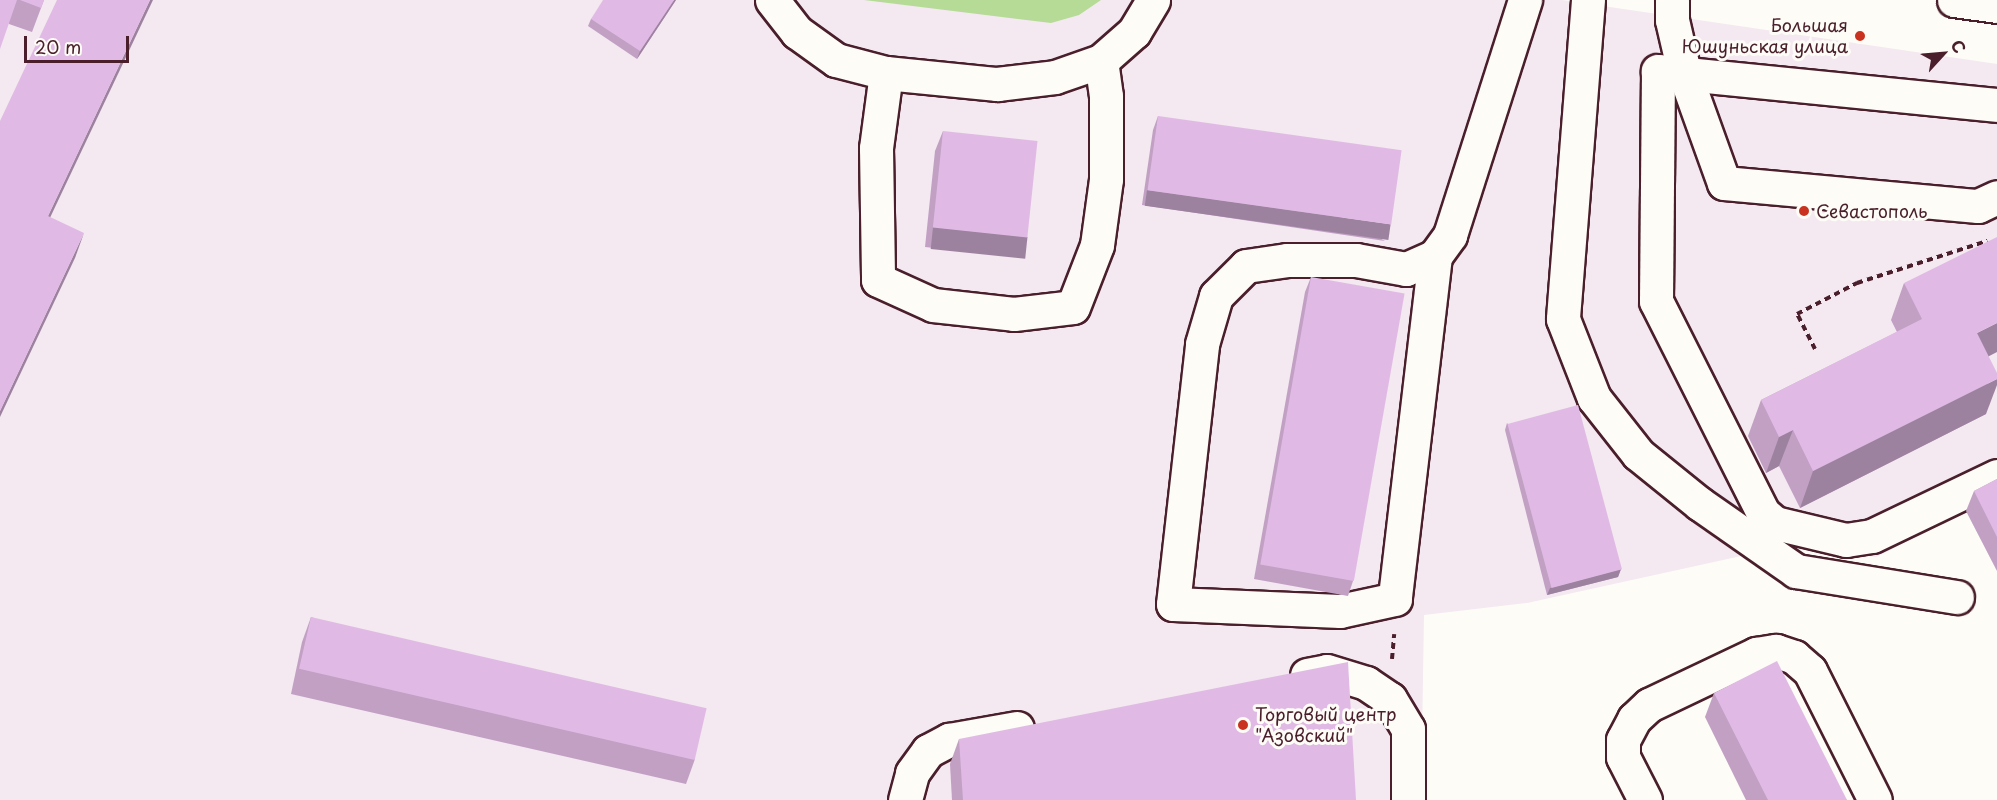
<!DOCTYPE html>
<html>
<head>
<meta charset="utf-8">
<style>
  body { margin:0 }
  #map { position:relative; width:1997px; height:800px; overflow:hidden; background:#fdfcf7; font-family:"Playpen Sans",sans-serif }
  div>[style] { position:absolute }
  .built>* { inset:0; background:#f4e8f1 }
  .green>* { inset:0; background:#b5db96 }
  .path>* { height:4px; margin-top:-2px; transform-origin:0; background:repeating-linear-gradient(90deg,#4a1f2b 0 6px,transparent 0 10.5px) }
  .roads { filter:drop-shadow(2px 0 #4a1f2b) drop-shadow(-2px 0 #4a1f2b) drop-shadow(0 2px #4a1f2b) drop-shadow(0 -2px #4a1f2b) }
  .minor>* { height:33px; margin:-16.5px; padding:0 16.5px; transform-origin:16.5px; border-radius:16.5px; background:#fdfcf7 }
  .wall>* { inset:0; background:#c1a0c4 }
  .shaded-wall>* { inset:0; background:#9d82a0; transform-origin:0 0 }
  .building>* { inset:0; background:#e0bae4; transform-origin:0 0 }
  .dots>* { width:16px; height:16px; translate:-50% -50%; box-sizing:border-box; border:3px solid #fdfcf7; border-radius:50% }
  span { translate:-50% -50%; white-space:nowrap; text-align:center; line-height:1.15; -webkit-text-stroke:6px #fdfcf7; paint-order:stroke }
  .poi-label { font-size:18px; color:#4a1f2b }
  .right { translate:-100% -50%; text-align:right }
  .left { translate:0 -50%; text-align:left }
  .north { position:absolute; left:1913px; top:24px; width:60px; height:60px; -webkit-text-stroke:4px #fdfcf7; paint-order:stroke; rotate:64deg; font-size:16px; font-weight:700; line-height:24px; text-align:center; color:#4a1f2b }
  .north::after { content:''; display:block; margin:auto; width:21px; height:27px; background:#4a1f2b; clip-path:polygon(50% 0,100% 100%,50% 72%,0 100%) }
  .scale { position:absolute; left:24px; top:36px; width:105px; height:27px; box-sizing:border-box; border:3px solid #4a1f2b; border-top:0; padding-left:8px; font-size:18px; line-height:21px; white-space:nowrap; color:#4a1f2b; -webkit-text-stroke:4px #fdfcf7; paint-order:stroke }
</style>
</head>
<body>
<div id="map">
  <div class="built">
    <i style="clip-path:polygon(0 0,1562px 0,1997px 64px,1997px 571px,1966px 511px,1876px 557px,1791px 545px,1527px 603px,1424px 615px,1421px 800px,0 800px)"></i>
  </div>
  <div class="green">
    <i style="clip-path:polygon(864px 0,1101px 0,1079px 15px,1051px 23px)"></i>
  </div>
  <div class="path">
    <i style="left:1815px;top:349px;width:39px;rotate:-117deg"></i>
    <i style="left:1797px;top:314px;width:68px;rotate:-27.3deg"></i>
    <i style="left:1857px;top:283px;width:137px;rotate:-17.9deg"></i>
    <i style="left:1392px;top:659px;width:25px;rotate:-85deg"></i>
  </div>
  <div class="roads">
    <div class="minor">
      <i style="left:772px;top:0;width:41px;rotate:52deg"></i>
      <i style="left:797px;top:32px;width:48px;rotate:35.7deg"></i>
      <i style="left:836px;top:60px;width:52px;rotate:14.6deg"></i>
      <i style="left:886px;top:73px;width:112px;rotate:5.7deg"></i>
      <i style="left:997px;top:84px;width:58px;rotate:-6.9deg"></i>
      <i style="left:1055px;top:77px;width:49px;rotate:-19.2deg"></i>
      <i style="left:1101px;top:61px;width:44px;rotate:-41.3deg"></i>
      <i style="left:1134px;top:32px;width:37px;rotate:-59deg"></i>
      <i style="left:1588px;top:0;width:320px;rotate:94.5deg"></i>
      <i style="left:1563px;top:319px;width:85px;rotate:68.6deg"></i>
      <i style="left:1594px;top:398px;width:71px;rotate:51.8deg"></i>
      <i style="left:1638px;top:454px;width:80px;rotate:38.9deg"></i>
      <i style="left:1700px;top:504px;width:117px;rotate:34.9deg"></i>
      <i style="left:1796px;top:571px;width:163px;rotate:9.2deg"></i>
      <i style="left:1672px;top:0;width:20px;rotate:90deg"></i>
      <i style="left:1672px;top:20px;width:53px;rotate:77deg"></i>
      <i style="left:1684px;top:72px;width:118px;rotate:70.2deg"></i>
      <i style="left:1724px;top:183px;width:255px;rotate:5.2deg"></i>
      <i style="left:1978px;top:206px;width:21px;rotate:-25deg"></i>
      <i style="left:1954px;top:0;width:43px;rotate:7.9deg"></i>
      <i style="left:886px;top:73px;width:76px;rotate:97.6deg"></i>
      <i style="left:876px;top:148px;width:132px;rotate:89.1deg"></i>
      <i style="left:878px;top:280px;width:60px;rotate:24.4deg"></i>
      <i style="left:933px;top:305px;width:81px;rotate:6.3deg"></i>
      <i style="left:1014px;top:314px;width:59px;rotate:-6.8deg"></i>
      <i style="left:1073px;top:307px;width:66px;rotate:-68.8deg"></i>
      <i style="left:1097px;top:245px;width:67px;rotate:-82.2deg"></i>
      <i style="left:1106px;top:179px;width:83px;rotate:-90deg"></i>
      <i style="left:1106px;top:96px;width:35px;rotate:-98deg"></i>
      <i style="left:1997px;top:105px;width:341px;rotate:-174.3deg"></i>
      <i style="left:1658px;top:71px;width:230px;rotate:90.5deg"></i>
      <i style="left:1656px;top:301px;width:237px;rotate:63.2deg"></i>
      <i style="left:1763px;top:513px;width:16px;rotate:40deg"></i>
      <i style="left:1775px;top:523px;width:73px;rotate:13.5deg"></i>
      <i style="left:1846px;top:540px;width:26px;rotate:-9deg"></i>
      <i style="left:1872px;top:536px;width:139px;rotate:-25.6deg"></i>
      <i style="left:1435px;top:256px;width:345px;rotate:96.7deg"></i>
      <i style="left:1395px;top:599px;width:56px;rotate:167.7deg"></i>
      <i style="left:1340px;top:611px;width:167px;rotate:-177.6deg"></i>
      <i style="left:1173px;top:604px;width:262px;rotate:-83.6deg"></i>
      <i style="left:1202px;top:344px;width:50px;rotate:-73.7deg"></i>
      <i style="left:1216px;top:296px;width:42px;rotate:-45deg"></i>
      <i style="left:1246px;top:266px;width:41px;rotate:-8.3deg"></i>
      <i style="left:1287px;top:260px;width:69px"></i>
      <i style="left:1356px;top:260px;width:51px;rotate:10.2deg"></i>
      <i style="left:1406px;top:269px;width:32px;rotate:-24deg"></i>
      <i style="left:1435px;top:256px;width:26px;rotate:-54deg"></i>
      <i style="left:1450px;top:235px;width:247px;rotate:-72.3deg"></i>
      <i style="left:1307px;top:675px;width:20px;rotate:-11deg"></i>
      <i style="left:1327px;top:671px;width:41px;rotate:17.1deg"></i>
      <i style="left:1366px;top:683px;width:29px;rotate:34deg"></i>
      <i style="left:1390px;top:699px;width:35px;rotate:59deg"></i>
      <i style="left:1408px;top:729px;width:71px;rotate:90deg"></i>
      <i style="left:905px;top:800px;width:28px;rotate:-75deg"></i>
      <i style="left:912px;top:773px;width:27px;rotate:-54deg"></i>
      <i style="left:928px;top:751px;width:24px;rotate:-28deg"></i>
      <i style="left:949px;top:740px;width:69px;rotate:-10deg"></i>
      <i style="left:1645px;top:800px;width:48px;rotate:-117.1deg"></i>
      <i style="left:1623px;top:757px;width:17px;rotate:-90deg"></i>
      <i style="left:1623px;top:740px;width:24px;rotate:-62deg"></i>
      <i style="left:1634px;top:719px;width:21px;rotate:-43deg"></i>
      <i style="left:1649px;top:705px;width:119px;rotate:-25.5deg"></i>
      <i style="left:1756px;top:654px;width:20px;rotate:-9deg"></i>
      <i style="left:1776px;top:651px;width:19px;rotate:18deg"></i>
      <i style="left:1794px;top:657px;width:21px;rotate:41deg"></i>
      <i style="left:1810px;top:671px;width:144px;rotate:63.3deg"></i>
    </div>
  </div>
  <div class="wall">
    <i style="clip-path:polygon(0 0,44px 0,32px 32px,9px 24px)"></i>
    <i style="clip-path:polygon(676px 0,637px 59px,588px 26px,591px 19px)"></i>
    <i style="clip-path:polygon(1158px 116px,1385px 241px,1142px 205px,1153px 130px)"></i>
    <i style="clip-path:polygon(943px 131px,1027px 237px,1019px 257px,925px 247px,935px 151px)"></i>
    <i style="clip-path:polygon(1311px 277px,1353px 581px,1348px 596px,1254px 579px,1305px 292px)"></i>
    <i style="clip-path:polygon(1904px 283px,1989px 357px,1986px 414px,1800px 508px,1779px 466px,1766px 473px,1748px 436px,1761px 400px,1897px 332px,1891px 320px)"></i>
    <i style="clip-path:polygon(1507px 423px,1621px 569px,1618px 577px,1547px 595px,1505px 430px)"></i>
    <i style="clip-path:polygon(1997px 479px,1997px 571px,1966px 511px,1974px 491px)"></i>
    <i style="clip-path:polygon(311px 617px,695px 759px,686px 784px,291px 694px,302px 642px)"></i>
    <i style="clip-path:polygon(1714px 693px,1847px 800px,1746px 800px,1705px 717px)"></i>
    <i style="clip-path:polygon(959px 739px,1356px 800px,952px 800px,950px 764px)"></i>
  </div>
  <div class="shaded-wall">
    <i style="clip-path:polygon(150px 0,153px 0,39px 241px,48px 216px)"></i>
    <i style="clip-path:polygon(674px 0,676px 0,637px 59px,640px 51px)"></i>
    <i style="left:1147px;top:190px;width:246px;height:16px;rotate:8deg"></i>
    <i style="left:933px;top:227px;width:95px;height:22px;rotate:6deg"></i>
    <i style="clip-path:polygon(84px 233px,75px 258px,0 417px,0 411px)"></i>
    <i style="clip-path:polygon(1997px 323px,1997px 352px,1964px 369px,1977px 333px)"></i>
    <i style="clip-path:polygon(1997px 379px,1997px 385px,1986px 414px,1800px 508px,1813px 471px)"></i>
    <i style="clip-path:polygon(1793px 430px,1779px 466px,1766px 473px,1779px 437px)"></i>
    <i style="clip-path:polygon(1621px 569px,1618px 577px,1547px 595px,1550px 588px)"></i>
  </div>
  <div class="building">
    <i style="clip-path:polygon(0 0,17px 0,0 49px)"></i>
    <i style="clip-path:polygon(20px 0,44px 0,41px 8px)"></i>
    <i style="clip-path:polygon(57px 0,150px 0,48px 216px,84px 233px,0 411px,0 121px)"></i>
    <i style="clip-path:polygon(603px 0,674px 0,640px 51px,591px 19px)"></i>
    <i style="left:1158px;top:116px;width:246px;height:75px;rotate:8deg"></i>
    <i style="left:943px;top:131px;width:95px;height:97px;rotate:6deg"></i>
    <i style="clip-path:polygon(1997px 237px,1997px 323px,1977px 333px,1997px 373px,1997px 379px,1813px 471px,1793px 430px,1779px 437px,1761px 400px,1922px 319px,1904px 283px)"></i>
    <i style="left:1311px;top:277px;width:95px;height:292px;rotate:10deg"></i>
    <i style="left:1578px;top:405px;width:170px;height:73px;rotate:75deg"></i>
    <i style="clip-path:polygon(1997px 479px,1997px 537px,1974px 491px)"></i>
    <i style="left:311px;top:617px;width:406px;height:53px;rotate:13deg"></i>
    <i style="clip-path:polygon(1777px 661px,1847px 800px,1768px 800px,1714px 693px)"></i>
    <i style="clip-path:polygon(1348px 662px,1356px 800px,963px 800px,959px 739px)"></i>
  </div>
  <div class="dots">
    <i style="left:1860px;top:36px;background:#c8321e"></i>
    <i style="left:1804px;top:211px;background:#c8321e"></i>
    <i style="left:1243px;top:725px;background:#c8321e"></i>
  </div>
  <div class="poi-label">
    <span class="right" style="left:1848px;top:36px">Большая<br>Юшуньская улица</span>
    <span class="left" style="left:1816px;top:211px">Севастополь</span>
    <span class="left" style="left:1255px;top:725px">Торговый центр<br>"Азовский"</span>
  </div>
  <div class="north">С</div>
  <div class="scale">20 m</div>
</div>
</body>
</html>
